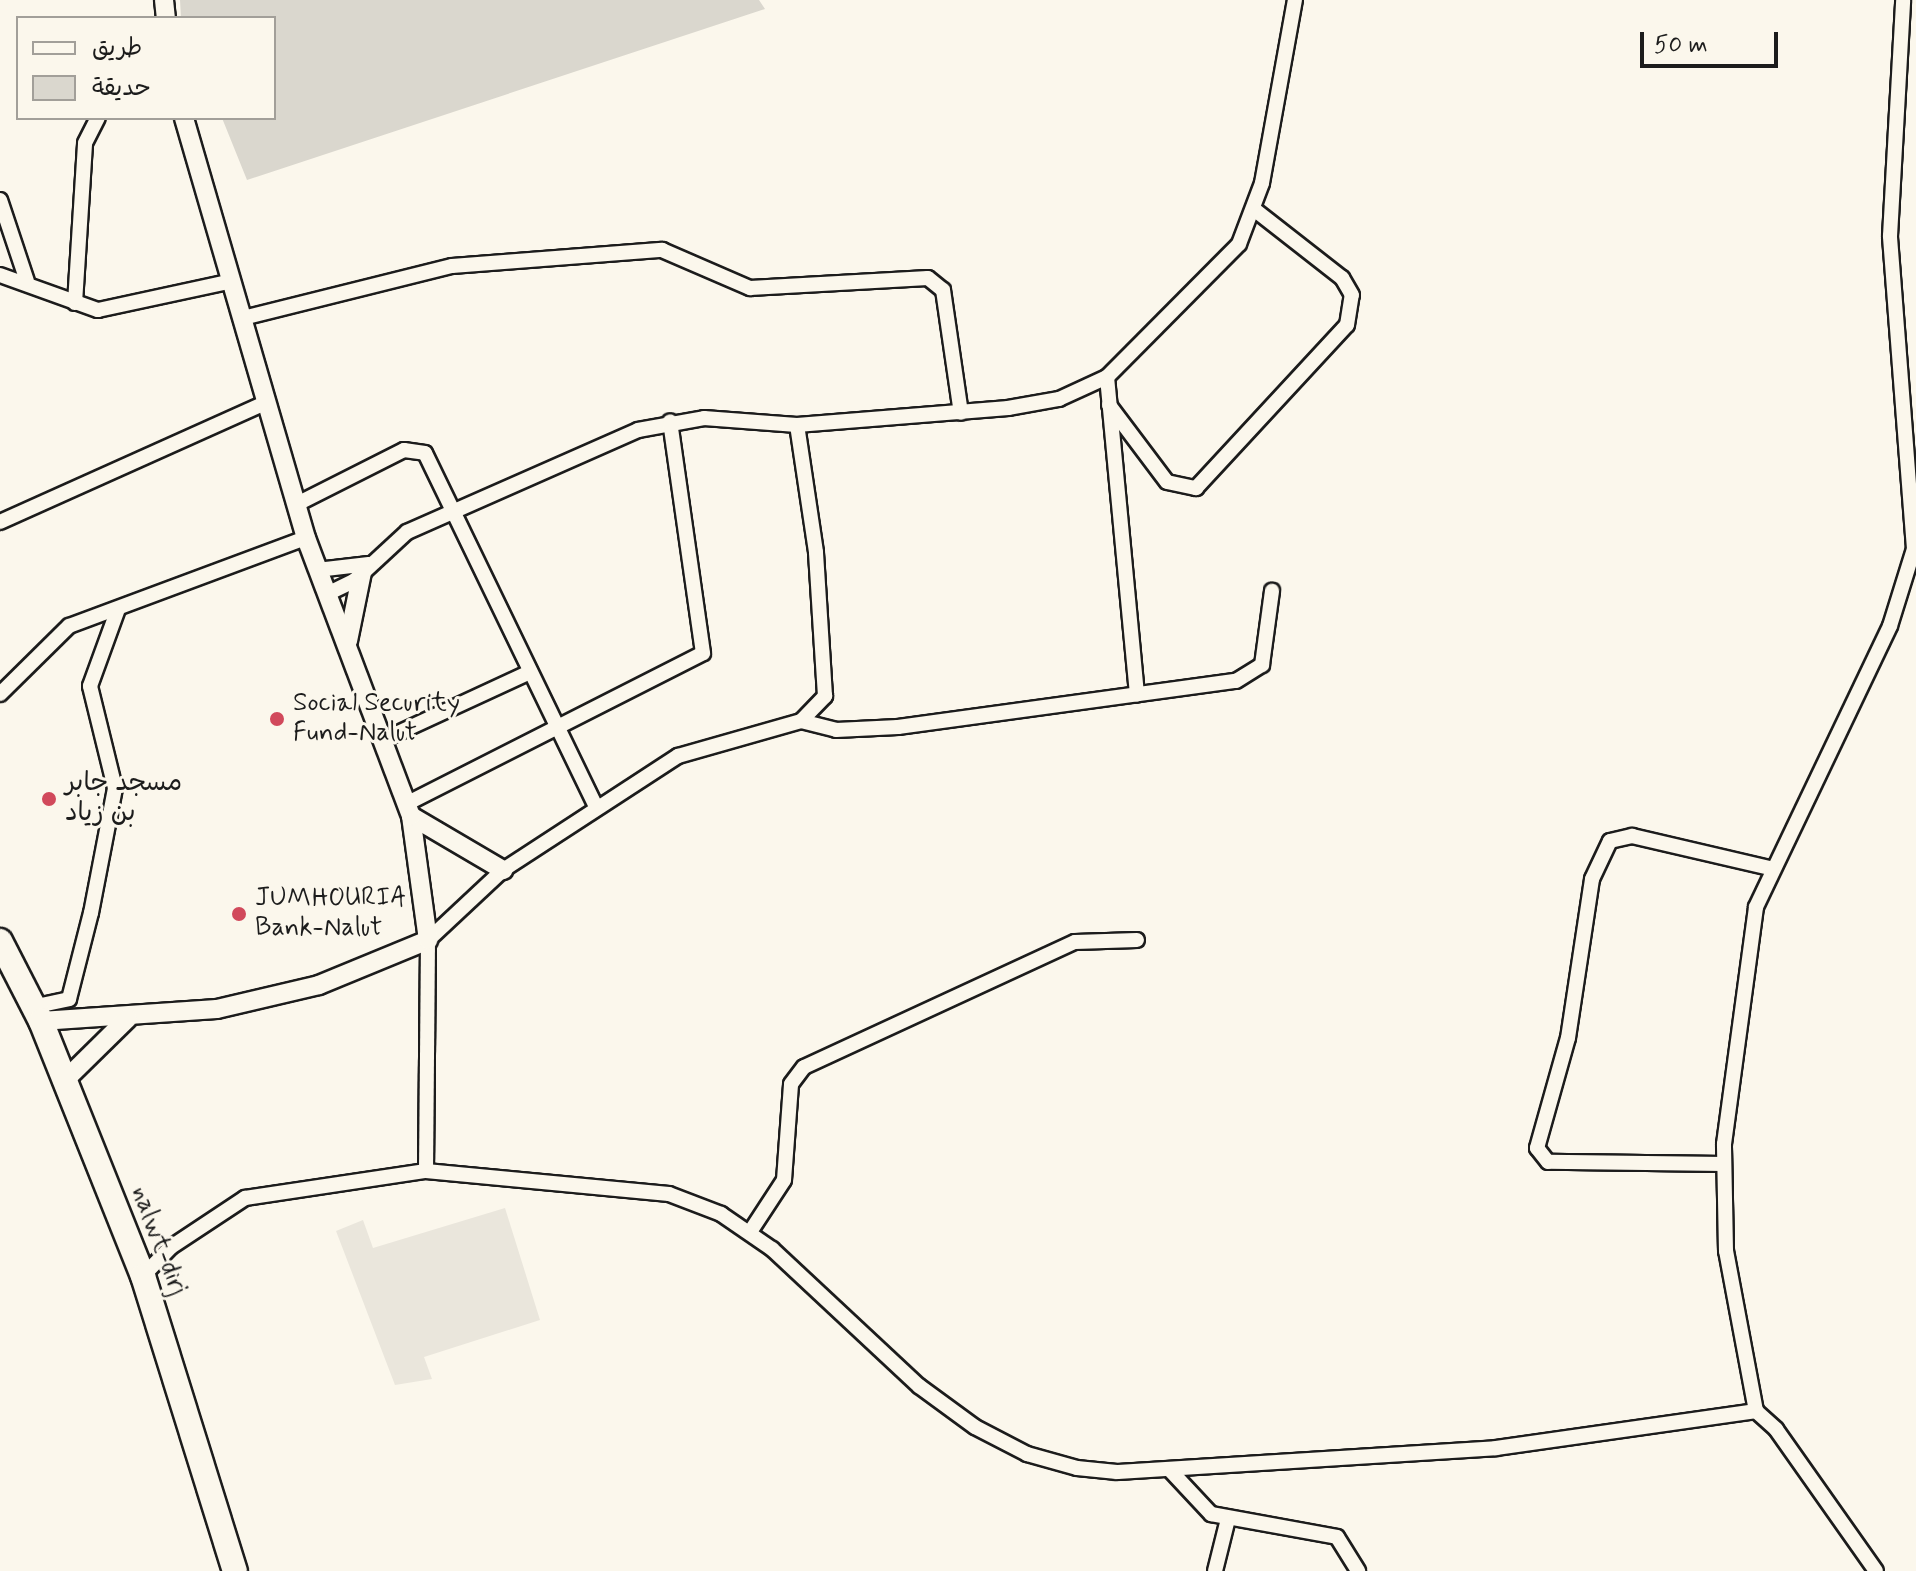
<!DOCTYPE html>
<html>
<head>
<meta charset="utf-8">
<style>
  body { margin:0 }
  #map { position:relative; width:1916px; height:1571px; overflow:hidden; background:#fbf7ec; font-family:Mynerve,"Playpen Sans Arabic",sans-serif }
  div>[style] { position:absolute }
  .built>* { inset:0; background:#eae6dc }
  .green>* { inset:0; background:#dad7ce }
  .roads { filter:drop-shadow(2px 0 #1c1c1c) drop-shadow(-2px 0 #1c1c1c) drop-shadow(0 2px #1c1c1c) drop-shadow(0 -2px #1c1c1c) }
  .minor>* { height:14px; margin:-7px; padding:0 7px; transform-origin:7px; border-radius:7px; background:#fbf7ec }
  .tertiary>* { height:18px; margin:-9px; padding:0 9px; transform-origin:9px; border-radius:9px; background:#fbf7ec }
  .primary>* { height:24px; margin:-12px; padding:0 12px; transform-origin:12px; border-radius:12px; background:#fbf7ec }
  .dots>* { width:22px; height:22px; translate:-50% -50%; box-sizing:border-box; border:4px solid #fbf7ec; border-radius:50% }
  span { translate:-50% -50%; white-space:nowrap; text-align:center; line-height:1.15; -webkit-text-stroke:6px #fbf7ec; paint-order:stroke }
  .poi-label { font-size:26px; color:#1c1c1c }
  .left { translate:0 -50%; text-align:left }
  .street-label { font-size:26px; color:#1c1c1c }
  .legend { position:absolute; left:16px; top:16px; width:260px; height:104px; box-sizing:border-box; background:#fbf7ec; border:2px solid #a29f99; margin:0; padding:10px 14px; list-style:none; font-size:24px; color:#1c1c1c }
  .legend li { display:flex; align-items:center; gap:16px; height:40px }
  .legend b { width:40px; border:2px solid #a29f99 }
  .scale { position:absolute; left:1640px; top:32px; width:138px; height:36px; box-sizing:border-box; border:4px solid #1c1c1c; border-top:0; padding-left:10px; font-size:24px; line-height:28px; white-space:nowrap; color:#1c1c1c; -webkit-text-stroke:6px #fbf7ec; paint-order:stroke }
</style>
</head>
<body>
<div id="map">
  <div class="built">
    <i style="clip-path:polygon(505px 1208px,540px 1320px,424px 1357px,432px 1379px,395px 1385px,336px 1231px,363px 1220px,373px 1248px)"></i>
  </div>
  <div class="green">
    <i style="clip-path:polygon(180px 0,759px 0,765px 9px,247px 180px,222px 118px,274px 118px,274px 18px,181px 18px)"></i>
  </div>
  <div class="roads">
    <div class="minor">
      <i style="left:0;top:200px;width:85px;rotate:71.6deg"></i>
      <i style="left:0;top:275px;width:104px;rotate:19.7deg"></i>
      <i style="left:98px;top:310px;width:137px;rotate:-12.2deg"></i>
      <i style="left:75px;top:303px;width:160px;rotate:-86.4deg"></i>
      <i style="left:85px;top:143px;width:28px;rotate:-63deg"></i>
      <i style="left:243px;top:318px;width:215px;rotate:-14deg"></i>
      <i style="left:452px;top:266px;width:211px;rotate:-4.4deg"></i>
      <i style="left:662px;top:250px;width:96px;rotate:23.4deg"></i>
      <i style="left:750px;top:288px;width:178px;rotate:-3.2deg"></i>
      <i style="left:928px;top:278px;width:19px;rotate:39deg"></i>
      <i style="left:943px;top:290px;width:124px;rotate:81.7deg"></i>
      <i style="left:1107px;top:377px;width:319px;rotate:84.6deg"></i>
      <i style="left:1109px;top:405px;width:96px;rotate:53deg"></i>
      <i style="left:1167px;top:482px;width:30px;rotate:12deg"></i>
      <i style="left:1196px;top:488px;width:222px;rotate:-47.2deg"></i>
      <i style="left:1347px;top:325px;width:30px;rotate:-81deg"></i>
      <i style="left:1352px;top:295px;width:20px;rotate:-120deg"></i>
      <i style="left:1342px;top:278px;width:110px;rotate:-142deg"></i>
      <i style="left:295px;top:505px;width:122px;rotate:-26.8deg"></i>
      <i style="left:404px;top:450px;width:21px;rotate:8deg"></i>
      <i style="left:425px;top:453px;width:393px;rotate:64.2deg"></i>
      <i style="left:0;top:522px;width:293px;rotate:-24.2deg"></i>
      <i style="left:317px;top:570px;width:52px;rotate:-6.6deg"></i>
      <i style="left:327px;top:594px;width:30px;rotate:-26deg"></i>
      <i style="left:354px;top:581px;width:72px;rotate:-42.8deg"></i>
      <i style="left:407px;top:532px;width:253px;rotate:-23.8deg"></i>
      <i style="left:638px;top:430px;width:67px;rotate:-10.3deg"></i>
      <i style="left:704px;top:418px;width:93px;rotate:4.3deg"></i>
      <i style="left:797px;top:425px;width:212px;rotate:-4.6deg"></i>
      <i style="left:1008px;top:408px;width:52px;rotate:-10deg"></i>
      <i style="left:1059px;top:399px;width:53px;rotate:-24.6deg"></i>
      <i style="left:1107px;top:377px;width:187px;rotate:-45.2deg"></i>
      <i style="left:1239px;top:244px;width:65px;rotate:-69.3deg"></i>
      <i style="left:1262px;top:183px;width:186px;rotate:-79.8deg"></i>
      <i style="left:0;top:694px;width:97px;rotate:-44.6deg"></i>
      <i style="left:69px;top:626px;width:253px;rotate:-20.4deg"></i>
      <i style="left:801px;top:721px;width:36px;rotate:14deg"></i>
      <i style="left:836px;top:730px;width:62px;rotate:-2.8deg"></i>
      <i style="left:898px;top:727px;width:341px;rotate:-7.8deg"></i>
      <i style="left:1236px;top:681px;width:31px;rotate:-32deg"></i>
      <i style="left:1262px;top:665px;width:75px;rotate:-82.3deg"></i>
      <i style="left:385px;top:739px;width:160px;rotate:-24.8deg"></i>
      <i style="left:406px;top:804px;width:333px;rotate:-26.9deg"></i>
      <i style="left:703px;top:653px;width:234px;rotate:-98.1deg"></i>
      <i style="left:32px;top:1007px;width:38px;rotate:-12deg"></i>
      <i style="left:69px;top:999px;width:89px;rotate:-75.7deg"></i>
      <i style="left:91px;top:913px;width:127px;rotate:-79.1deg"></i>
      <i style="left:115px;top:788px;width:105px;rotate:-103.8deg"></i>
      <i style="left:90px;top:686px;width:82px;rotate:-70deg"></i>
      <i style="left:1724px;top:1164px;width:176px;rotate:-179.3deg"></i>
      <i style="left:1548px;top:1162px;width:18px;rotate:-128deg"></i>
      <i style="left:1537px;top:1148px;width:114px;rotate:-74.3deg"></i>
      <i style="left:1568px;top:1038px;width:161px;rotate:-81.4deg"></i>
      <i style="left:1592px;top:879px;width:42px;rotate:-64.7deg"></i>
      <i style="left:1610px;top:841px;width:23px;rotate:-13deg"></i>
      <i style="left:1632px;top:836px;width:142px;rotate:13.1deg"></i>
      <i style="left:426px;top:1171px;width:231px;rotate:-89.5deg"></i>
      <i style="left:428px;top:940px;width:103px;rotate:-43deg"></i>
      <i style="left:503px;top:870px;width:209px;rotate:-33.1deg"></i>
      <i style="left:678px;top:756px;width:128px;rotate:-15.9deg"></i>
      <i style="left:801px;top:721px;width:35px;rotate:-46deg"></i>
      <i style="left:825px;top:696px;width:144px;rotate:-93.6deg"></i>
      <i style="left:816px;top:552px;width:128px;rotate:-98.5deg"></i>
      <i style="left:750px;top:1232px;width:62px;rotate:-56.8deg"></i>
      <i style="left:784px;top:1180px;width:96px;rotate:-85.8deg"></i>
      <i style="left:791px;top:1084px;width:21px;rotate:-53deg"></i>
      <i style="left:804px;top:1067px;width:298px;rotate:-24.8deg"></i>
      <i style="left:1075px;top:942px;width:62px;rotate:-1.8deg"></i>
      <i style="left:143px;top:1276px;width:40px;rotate:-46deg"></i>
      <i style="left:171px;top:1247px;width:89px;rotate:-33.5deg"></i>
      <i style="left:245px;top:1198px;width:183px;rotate:-8.5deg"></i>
      <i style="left:426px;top:1171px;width:244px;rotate:5.4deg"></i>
      <i style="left:669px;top:1194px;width:56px;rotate:21deg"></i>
      <i style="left:721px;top:1214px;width:62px;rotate:34.5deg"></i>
      <i style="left:772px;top:1249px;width:201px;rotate:43deg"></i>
      <i style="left:919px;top:1386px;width:69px;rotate:36.2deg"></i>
      <i style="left:975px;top:1427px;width:59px;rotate:27.4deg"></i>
      <i style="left:1027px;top:1454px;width:52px;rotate:15.6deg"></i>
      <i style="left:1077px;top:1468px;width:40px;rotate:5.7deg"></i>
      <i style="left:1117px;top:1472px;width:380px;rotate:-3.6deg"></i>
      <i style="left:1496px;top:1448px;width:263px;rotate:-8.1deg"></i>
      <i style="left:1169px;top:1469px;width:62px;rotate:47deg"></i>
      <i style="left:1211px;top:1514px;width:128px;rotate:10.3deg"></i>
      <i style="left:1337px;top:1537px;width:40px;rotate:58deg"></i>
      <i style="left:1215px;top:1571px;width:54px;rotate:-76deg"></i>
      <i style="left:1876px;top:1571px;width:174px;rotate:-125.2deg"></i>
      <i style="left:1776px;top:1429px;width:27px;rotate:-138deg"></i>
      <i style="left:1756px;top:1411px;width:163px;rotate:-100.6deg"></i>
      <i style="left:1726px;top:1251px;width:107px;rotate:-91.1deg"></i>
      <i style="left:1724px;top:1144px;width:239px;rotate:-82.3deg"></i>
      <i style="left:1756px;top:907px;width:311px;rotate:-64.5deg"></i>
      <i style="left:1890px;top:626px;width:81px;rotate:-72.7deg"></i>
      <i style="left:1914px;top:549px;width:314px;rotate:-94.4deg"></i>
      <i style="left:1890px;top:236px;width:236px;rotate:-86.8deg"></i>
    </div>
    <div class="tertiary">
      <i style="left:164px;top:0;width:18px;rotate:84deg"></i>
      <i style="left:348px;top:641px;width:70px;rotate:-78.5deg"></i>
      <i style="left:411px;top:816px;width:107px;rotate:30.4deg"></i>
      <i style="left:41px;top:1021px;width:176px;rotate:-3.9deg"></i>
      <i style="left:217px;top:1009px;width:105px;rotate:-13.2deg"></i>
      <i style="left:319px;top:985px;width:118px;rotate:-22.4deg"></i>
      <i style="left:428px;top:940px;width:125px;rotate:-97.8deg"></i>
      <i style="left:411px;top:816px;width:297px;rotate:-110.7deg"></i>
      <i style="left:306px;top:538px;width:437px;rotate:-106.2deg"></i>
      <i style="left:65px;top:1080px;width:88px;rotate:-44.5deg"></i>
    </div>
    <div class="primary">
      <i style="left:0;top:941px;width:90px;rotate:62.9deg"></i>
      <i style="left:41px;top:1021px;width:275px;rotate:68.2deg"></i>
      <i style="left:143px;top:1276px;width:309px;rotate:72.7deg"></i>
    </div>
  </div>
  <div class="dots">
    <i style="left:277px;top:719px;background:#d1495b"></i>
    <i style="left:49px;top:799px;background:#d1495b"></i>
    <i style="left:239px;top:914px;background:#d1495b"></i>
  </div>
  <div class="poi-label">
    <span class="left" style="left:293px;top:719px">Social Security<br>Fund-Nalut</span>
    <span class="left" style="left:65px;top:799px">مسجد جابر<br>بن زياد</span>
    <span class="left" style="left:255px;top:914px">JUMHOURIA<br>Bank-Nalut</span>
  </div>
  <div class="street-label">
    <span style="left:158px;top:1241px;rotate:69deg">nalwt-dirj</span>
  </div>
  <ul class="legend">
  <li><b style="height:10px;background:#fbf7ec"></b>طريق</li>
  <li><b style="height:22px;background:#dad7ce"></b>حديقة</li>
  </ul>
  <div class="scale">50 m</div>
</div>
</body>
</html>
